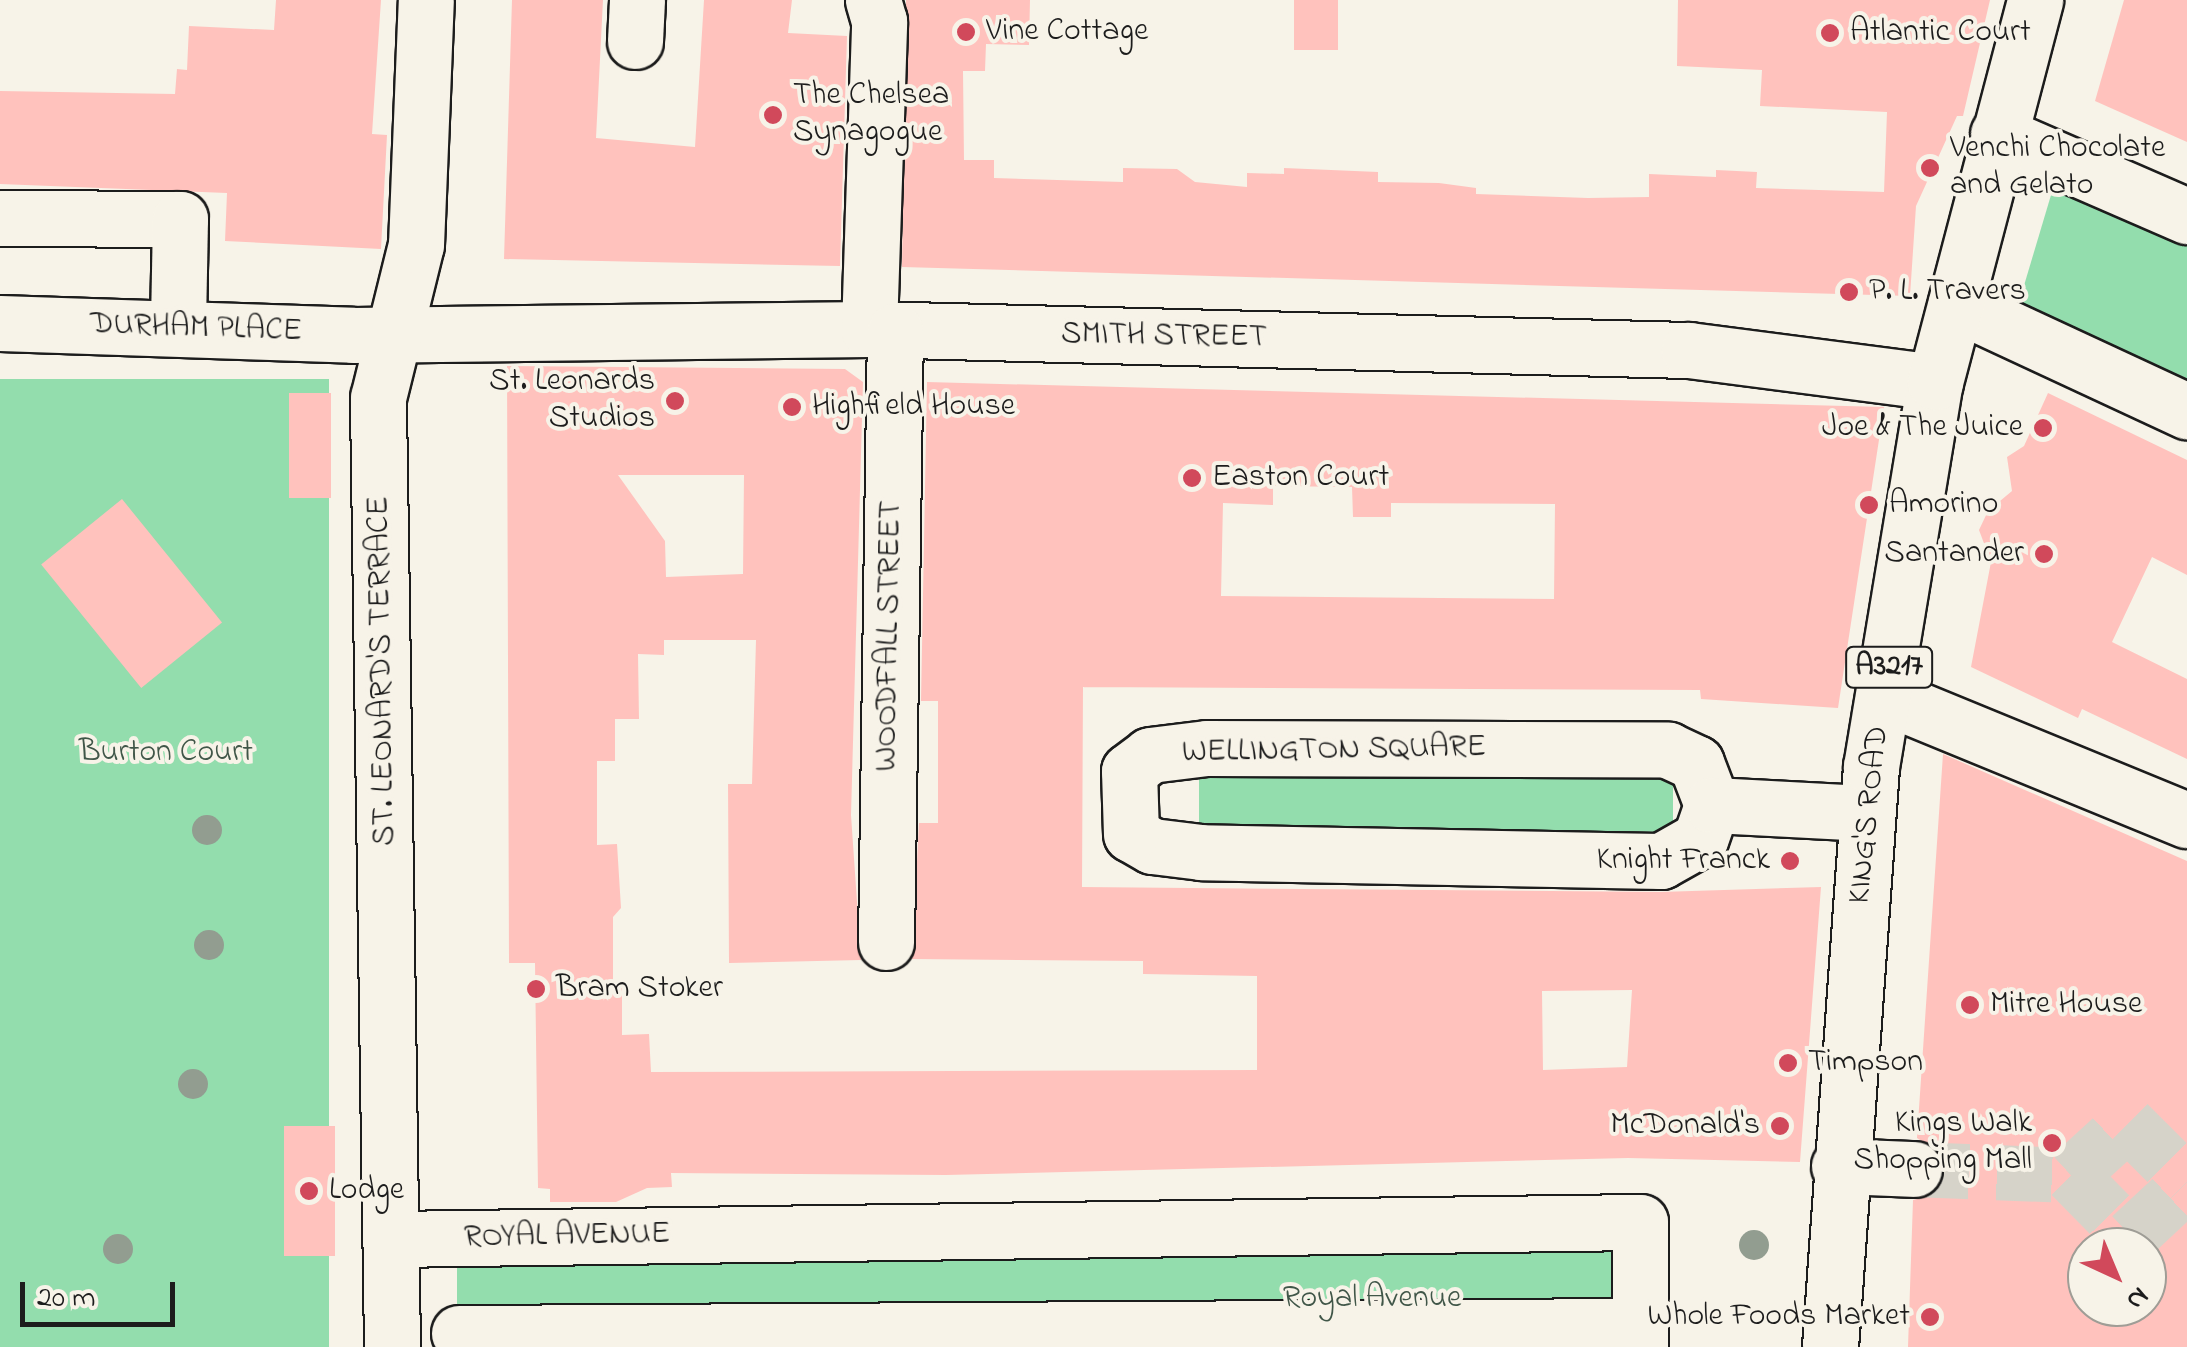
<!DOCTYPE html>
<html>
<head>
<meta charset="utf-8">
<style>
  body { margin:0 }
  #map { position:relative; width:2187px; height:1347px; overflow:hidden; background:#f7f3e8; font-family:"Indie Flower",sans-serif }
  div>[style] { position:absolute }
  .green>* { inset:0; background:#93ddad; transform-origin:0 0 }
  .building>* { inset:0; background:#ffc2bd; transform-origin:0 0 }
  .minor-tunnel>* { height:55px; margin-top:-27.5px; transform-origin:0; background:repeating-linear-gradient(90deg,#d6d3c9 0 55px,transparent 0 83px) }
  .roads { filter:drop-shadow(2px 0 #1c1c1c) drop-shadow(-2px 0 #1c1c1c) drop-shadow(0 2px #1c1c1c) drop-shadow(0 -2px #1c1c1c) }
  .minor>* { height:55px; margin:-27.5px; padding:0 27.5px; transform-origin:27.5px; border-radius:27.5px; background:#f7f3e8 }
  .major>* { height:55px; margin:-27.5px; padding:0 27.5px; transform-origin:27.5px; border-radius:27.5px; background:#f7f3e8 }
  .trees>* { width:30px; height:30px; margin:-15px; border-radius:50%; background:#929d90 }
  .dots>* { width:28px; height:28px; translate:-50% -50%; box-sizing:border-box; border:5px solid #f7f3e8; border-radius:50% }
  span { translate:-50% -50%; white-space:nowrap; text-align:center; line-height:1.15; -webkit-text-stroke:8px #f7f3e8; paint-order:stroke }
  .shield-label span { padding:2px 8px; background:#f7f3e8; border:2px solid; border-radius:8px; -webkit-text-stroke-width:0 }
  .shield-label { font-size:30px; color:#1c1c1c; font-weight:700 }
  .poi-label { font-size:32px; color:#1c1c1c }
  .left { translate:0 -50%; text-align:left }
  .right { translate:-100% -50%; text-align:right }
  .street-label { font-size:32px; color:#1c1c1c }
  .park-label { font-size:32px; color:#405648 }
  .north { position:absolute; left:2067px; top:1227px; width:100px; height:100px; box-sizing:border-box; background:#f7f3e8; border:2px solid #9f9d96; border-radius:50%; rotate:136deg; font-size:28px; font-weight:700; line-height:40px; text-align:center; color:#1c1c1c }
  .north::after { content:''; display:block; margin:auto; width:35px; height:45px; background:#d1495b; clip-path:polygon(50% 0,100% 100%,50% 72%,0 100%) }
  .scale { position:absolute; left:20px; top:1282px; width:155px; height:45px; box-sizing:border-box; border:5px solid #1c1c1c; border-top:0; padding-left:12px; font-size:30px; line-height:35px; white-space:nowrap; color:#1c1c1c; -webkit-text-stroke:8px #f7f3e8; paint-order:stroke }
</style>
</head>
<body>
<div id="map">
  <div class="green">
    <i style="clip-path:polygon(2054px 185px,2187px 241px,2187px 395px,2017px 309px)"></i>
    <i style="left:329px;top:379px;width:968px;height:329px;rotate:90deg"></i>
    <i style="clip-path:polygon(1665px 771px,1673px 780px,1673px 825px,1662px 832px,1205px 828px,1199px 823px,1199px 774px)"></i>
    <i style="left:1618px;top:1248px;width:99px;height:1161px;rotate:90deg"></i>
  </div>
  <div class="building">
    <i style="clip-path:polygon(276px 0,381px 0,372px 134px,387px 135px,381px 249px,225px 241px,227px 193px,0 184px,0 91px,175px 94px,177px 69px,187px 70px,189px 26px,274px 30px)"></i>
    <i style="clip-path:polygon(512px 0,603px 0,596px 138px,695px 147px,704px 0,792px 0,788px 33px,847px 36px,840px 266px,504px 259px)"></i>
    <i style="clip-path:polygon(906px 0,1030px 0,1029px 45px,986px 44px,985px 71px,963px 71px,964px 160px,994px 160px,994px 178px,1123px 182px,1123px 168px,1177px 169px,1195px 182px,1247px 187px,1247px 173px,1284px 174px,1284px 168px,1378px 172px,1378px 182px,1439px 183px,1476px 188px,1476px 194px,1588px 198px,1649px 197px,1649px 174px,1716px 177px,1716px 170px,1757px 172px,1756px 188px,1884px 192px,1887px 112px,1760px 106px,1762px 70px,1677px 66px,1678px 0,1990px 0,1963px 116px,1957px 116px,1916px 206px,1910px 296px,902px 267px)"></i>
    <i style="left:1294px;top:0;width:44px;height:50px"></i>
    <i style="clip-path:polygon(2124px 0,2187px 0,2187px 142px,2095px 101px)"></i>
    <i style="clip-path:polygon(evenodd,507px 366px,845px 369px,863px 382px,851px 815px,861px 960px,729px 963px,728px 784px,752px 784px,756px 640px,664px 640px,664px 655px,638px 654px,639px 719px,615px 719px,615px 761px,597px 761px,597px 845px,617px 844px,621px 908px,613px 917px,613px 985px,622px 985px,622px 1035px,649px 1034px,651px 1072px,1257px 1070px,1257px 976px,1143px 974px,1143px 961px,912px 959px,919px 823px,938px 823px,938px 701px,921px 701px,927px 382px,1884px 407px,1838px 708px,1701px 699px,1700px 690px,1083px 687px,1082px 887px,1660px 892px,1821px 887px,1800px 1162px,1628px 1158px,946px 1175px,671px 1173px,672px 1187px,647px 1188px,616px 1202px,550px 1202px,550px 1189px,538px 1188px,535px 963px,509px 963px,507px 366px,618px 475px,744px 475px,743px 574px,666px 577px,665px 541px,618px 475px,507px 366px,1273px 486px,1352px 487px,1353px 517px,1391px 517px,1391px 503px,1555px 504px,1554px 599px,1221px 596px,1223px 503px,1273px 505px,1273px 486px,507px 366px,1632px 990px,1627px 1067px,1543px 1070px,1542px 991px,1632px 990px)"></i>
    <i style="left:289px;top:393px;width:42px;height:105px"></i>
    <i style="clip-path:polygon(2048px 393px,2187px 460px,2187px 575px,2152px 557px,2112px 642px,2187px 679px,2187px 759px,2082px 709px,2078px 718px,1971px 667px,1991px 562px,1979px 530px,1988px 511px,2012px 491px,2007px 457px,2024px 446px)"></i>
    <i style="left:122px;top:499px;width:159px;height:104px;rotate:51deg"></i>
    <i style="clip-path:polygon(evenodd,1943px 754px,2187px 861px,2187px 1347px,1908px 1347px,1913px 1200px,1929px 1196px,1945px 1171px,1941px 1154px,1917px 1138px,1943px 754px,2087px 1247px,2147px 1247px,2147px 1307px,2087px 1307px,2087px 1247px)"></i>
    <i style="left:284px;top:1126px;width:51px;height:130px"></i>
  </div>
  <div class="minor-tunnel">
    <i style="left:1914px;top:1169px;width:157px;rotate:2.2deg"></i>
    <i style="left:2071px;top:1175px;width:86px;rotate:45.5deg"></i>
    <i style="left:2131px;top:1236px;width:76px;rotate:-42.9deg"></i>
    <i style="left:2071px;top:1175px;width:77px;rotate:-42.4deg"></i>
    <i style="left:2128px;top:1123px;width:83px;rotate:45deg"></i>
  </div>
  <div class="roads">
    <div class="minor">
      <i style="left:635px;top:41px;width:41px;rotate:-87.2deg"></i>
      <i style="left:1998px;top:134px;width:206px;rotate:23.5deg"></i>
      <i style="left:0;top:218px;width:180px;rotate:0.3deg"></i>
      <i style="left:180px;top:219px;width:109px;rotate:91.1deg"></i>
      <i style="left:1956px;top:304px;width:255px;rotate:24.9deg"></i>
      <i style="left:0;top:323px;width:353px;rotate:1.9deg"></i>
      <i style="left:353px;top:335px;width:516px;rotate:-0.67deg"></i>
      <i style="left:869px;top:329px;width:820px;rotate:1.47deg"></i>
      <i style="left:1689px;top:350px;width:248px;rotate:7.4deg"></i>
      <i style="left:869px;top:329px;width:308px;rotate:-88.1deg"></i>
      <i style="left:879px;top:21px;width:22px;rotate:-106deg"></i>
      <i style="left:1884px;top:696px;width:327px;rotate:22.3deg"></i>
      <i style="left:1207px;top:748px;width:461px;rotate:0.2deg"></i>
      <i style="left:1668px;top:750px;width:31px;rotate:25deg"></i>
      <i style="left:1696px;top:763px;width:45px;rotate:69.1deg"></i>
      <i style="left:1712px;top:805px;width:36px;rotate:109deg"></i>
      <i style="left:1700px;top:839px;width:45px;rotate:150.6deg"></i>
      <i style="left:1661px;top:861px;width:460px;rotate:-178.9deg"></i>
      <i style="left:1201px;top:852px;width:49px;rotate:-173deg"></i>
      <i style="left:1152px;top:846px;width:24px;rotate:-150deg"></i>
      <i style="left:1131px;top:834px;width:63px;rotate:-91.8deg"></i>
      <i style="left:1129px;top:771px;width:26px;rotate:-37deg"></i>
      <i style="left:1150px;top:755px;width:57px;rotate:-7deg"></i>
      <i style="left:1712px;top:805px;width:152px;rotate:3deg"></i>
      <i style="left:886px;top:942px;width:611px;rotate:-89.16deg"></i>
      <i style="left:1839px;top:1166px;width:75px;rotate:2.3deg"></i>
      <i style="left:390px;top:1239px;width:1250px;rotate:-0.78deg"></i>
      <i style="left:1640px;top:1222px;width:125px;rotate:90deg"></i>
      <i style="left:459px;top:1333px;width:1181px;rotate:-0.34deg"></i>
      <i style="left:392px;top:1347px;width:949px;rotate:-90.85deg"></i>
      <i style="left:378px;top:398px;width:158px;rotate:-76.1deg"></i>
      <i style="left:416px;top:245px;width:245px;rotate:-87.7deg"></i>
    </div>
    <div class="major">
      <i style="left:1830px;top:1347px;width:581px;rotate:-85.96deg"></i>
      <i style="left:1871px;top:767px;width:390px;rotate:-80.6deg"></i>
      <i style="left:1935px;top:382px;width:395px;rotate:-75.3deg"></i>
    </div>
  </div>
  <div class="trees">
    <i style="left:207px;top:830px"></i>
    <i style="left:209px;top:945px"></i>
    <i style="left:193px;top:1084px"></i>
    <i style="left:1754px;top:1245px"></i>
    <i style="left:118px;top:1249px"></i>
  </div>
  <div class="dots">
    <i style="left:966px;top:32px;background:#d1495b"></i>
    <i style="left:1830px;top:33px;background:#d1495b"></i>
    <i style="left:773px;top:115px;background:#d1495b"></i>
    <i style="left:1930px;top:168px;background:#d1495b"></i>
    <i style="left:1849px;top:292px;background:#d1495b"></i>
    <i style="left:675px;top:401px;background:#d1495b"></i>
    <i style="left:792px;top:407px;background:#d1495b"></i>
    <i style="left:2043px;top:428px;background:#d1495b"></i>
    <i style="left:1192px;top:478px;background:#d1495b"></i>
    <i style="left:1869px;top:505px;background:#d1495b"></i>
    <i style="left:2044px;top:554px;background:#d1495b"></i>
    <i style="left:1790px;top:861px;background:#d1495b"></i>
    <i style="left:536px;top:989px;background:#d1495b"></i>
    <i style="left:1970px;top:1005px;background:#d1495b"></i>
    <i style="left:1788px;top:1063px;background:#d1495b"></i>
    <i style="left:1780px;top:1126px;background:#d1495b"></i>
    <i style="left:2052px;top:1143px;background:#d1495b"></i>
    <i style="left:309px;top:1191px;background:#d1495b"></i>
    <i style="left:1930px;top:1317px;background:#d1495b"></i>
  </div>
  <div class="shield-label">
    <span style="left:1889px;top:667px">A3217</span>
  </div>
  <div class="poi-label">
    <span class="left" style="left:986px;top:32px">Vine Cottage</span>
    <span class="left" style="left:1850px;top:33px">Atlantic Court</span>
    <span class="left" style="left:793px;top:115px">The Chelsea<br>Synagogue</span>
    <span class="left" style="left:1950px;top:168px">Venchi Chocolate<br>and Gelato</span>
    <span class="left" style="left:1869px;top:292px">P. L. Travers</span>
    <span class="right" style="left:655px;top:401px">St. Leonards<br>Studios</span>
    <span class="left" style="left:812px;top:407px">Highfield House</span>
    <span class="right" style="left:2023px;top:428px">Joe &amp; The Juice</span>
    <span class="left" style="left:1212px;top:478px">Easton Court</span>
    <span class="left" style="left:1889px;top:505px">Amorino</span>
    <span class="right" style="left:2024px;top:554px">Santander</span>
    <span class="right" style="left:1770px;top:861px">Knight Franck</span>
    <span class="left" style="left:556px;top:989px">Bram Stoker</span>
    <span class="left" style="left:1990px;top:1005px">Mitre House</span>
    <span class="left" style="left:1808px;top:1063px">Timpson</span>
    <span class="right" style="left:2032px;top:1143px">Kings Walk<br>Shopping Mall</span>
    <span class="right" style="left:1760px;top:1126px">McDonald's</span>
    <span class="left" style="left:329px;top:1191px">Lodge</span>
    <span class="right" style="left:1910px;top:1317px">Whole Foods Market</span>
  </div>
  <div class="street-label">
    <span style="left:196px;top:329px;rotate:2deg">DURHAM PLACE</span>
    <span style="left:1164px;top:337px;rotate:1deg">SMITH STREET</span>
    <span style="left:890px;top:636px;rotate:-89deg">WOODFALL STREET</span>
    <span style="left:383px;top:671px;rotate:-91deg">ST. LEONARD'S TERRACE</span>
    <span style="left:1334px;top:751px;rotate:-1deg">WELLINGTON SQUARE</span>
    <span style="left:1870px;top:815px;rotate:-84deg">KING'S ROAD</span>
    <span style="left:567px;top:1237px;rotate:-1deg">ROYAL AVENUE</span>
  </div>
  <div class="park-label">
    <span style="left:166px;top:753px">Burton Court</span>
    <span style="left:1372px;top:1299px">Royal Avenue</span>
  </div>
  <div class="north">N</div>
  <div class="scale">20 m</div>
</div>
</body>
</html>
